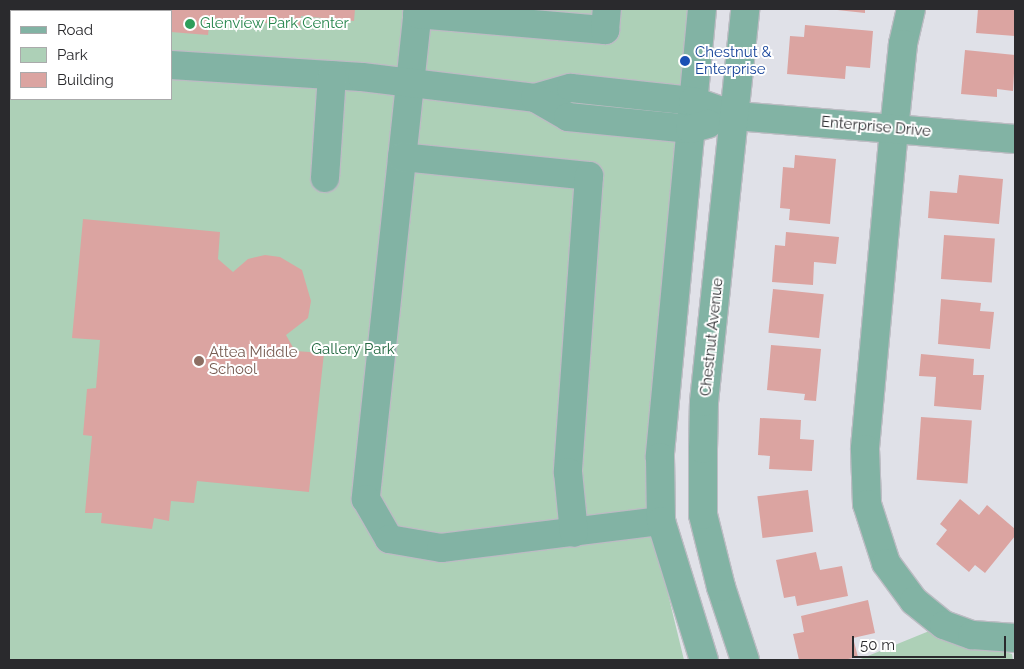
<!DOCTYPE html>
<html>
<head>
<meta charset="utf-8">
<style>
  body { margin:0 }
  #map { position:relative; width:1024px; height:669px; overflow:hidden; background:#e0e1e8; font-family:Raleway,sans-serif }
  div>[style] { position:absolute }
  .green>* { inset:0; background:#add0b7 }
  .building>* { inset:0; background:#dba4a1; transform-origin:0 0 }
  .roads { filter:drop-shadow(1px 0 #bcbcc3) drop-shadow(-1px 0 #bcbcc3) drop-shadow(0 1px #bcbcc3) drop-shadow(0 -1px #bcbcc3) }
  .minor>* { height:28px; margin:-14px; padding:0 14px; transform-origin:14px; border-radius:14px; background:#82b3a4 }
  .dots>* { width:14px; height:14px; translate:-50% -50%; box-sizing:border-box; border:2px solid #fff; border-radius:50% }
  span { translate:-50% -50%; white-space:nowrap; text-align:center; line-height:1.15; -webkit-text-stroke:4px #fff; paint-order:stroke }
  .leisure-label { font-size:15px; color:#27864d }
  .left { translate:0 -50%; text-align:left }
  .transit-label { font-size:15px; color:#164399 }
  .street-label { font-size:15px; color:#2a2a2d }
  .park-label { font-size:15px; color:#21673f }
  .education-label { font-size:15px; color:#785e54 }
  .frame { position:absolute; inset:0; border:10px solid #2a2a2d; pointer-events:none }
  .legend { position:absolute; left:10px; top:10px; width:162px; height:90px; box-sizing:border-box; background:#fff; border:1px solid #aaaaab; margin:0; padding:6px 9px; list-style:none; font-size:15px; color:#2a2a2d }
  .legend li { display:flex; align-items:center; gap:10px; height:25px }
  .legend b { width:25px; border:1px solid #aaaaab }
  .scale { position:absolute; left:852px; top:636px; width:154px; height:22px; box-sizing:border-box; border:2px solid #2a2a2d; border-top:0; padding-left:6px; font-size:15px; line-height:18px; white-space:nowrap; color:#2a2a2d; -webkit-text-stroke:4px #fff; paint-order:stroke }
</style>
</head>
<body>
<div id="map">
  <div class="green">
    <i style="clip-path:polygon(evenodd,9px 9px,695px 9px,651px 524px,684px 660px,9px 660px,9px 9px,11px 11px,171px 11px,171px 99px,11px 99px,11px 11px)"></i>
    <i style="clip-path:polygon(944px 625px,961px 640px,1012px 654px,1013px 660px,858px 660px)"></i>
  </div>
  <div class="building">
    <i style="clip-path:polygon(130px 9px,355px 9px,354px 21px,301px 16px,300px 26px,210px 18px,208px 35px,171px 32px,171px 11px)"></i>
    <i style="clip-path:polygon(828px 9px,865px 9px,865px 13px)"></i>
    <i style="clip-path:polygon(978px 9px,1015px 9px,1015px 36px,976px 33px)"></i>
    <i style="clip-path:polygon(805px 25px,873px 31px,870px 68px,846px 66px,845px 79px,787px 74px,790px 36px,804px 37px)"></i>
    <i style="clip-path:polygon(965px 50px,1015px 55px,1013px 91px,997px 89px,997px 97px,961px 94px)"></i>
    <i style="clip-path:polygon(795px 155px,836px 159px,830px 224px,789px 220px,790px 209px,780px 208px,783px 167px,794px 168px)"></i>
    <i style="clip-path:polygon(959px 175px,1003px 179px,999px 224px,928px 218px,930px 191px,957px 193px)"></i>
    <i style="clip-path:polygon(83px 219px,220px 232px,218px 259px,233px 272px,248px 259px,265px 255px,280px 257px,302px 270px,311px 301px,308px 318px,286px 335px,295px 351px,324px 353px,309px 492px,197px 481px,194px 503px,171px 501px,169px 521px,154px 518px,152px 529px,101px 523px,102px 513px,85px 513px,92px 436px,83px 435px,87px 389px,96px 388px,100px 340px,72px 338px)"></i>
    <i style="clip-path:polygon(786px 232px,839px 237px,836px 264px,814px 262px,813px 285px,772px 282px,775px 245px,785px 246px)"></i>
    <i style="left:944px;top:235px;width:51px;height:44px;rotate:4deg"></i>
    <i style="left:773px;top:289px;width:51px;height:44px;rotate:6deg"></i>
    <i style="clip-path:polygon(941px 299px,981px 303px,980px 311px,994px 312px,990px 349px,938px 344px)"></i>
    <i style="clip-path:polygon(771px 345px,821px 349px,816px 401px,804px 400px,805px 394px,767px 390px)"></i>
    <i style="clip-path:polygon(921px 354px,974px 359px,973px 375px,984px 375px,981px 410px,934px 406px,936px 377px,919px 376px)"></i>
    <i style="left:921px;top:417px;width:51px;height:63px;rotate:4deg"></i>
    <i style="clip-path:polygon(760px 418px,801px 420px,800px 439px,814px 440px,812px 471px,769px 469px,770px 456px,758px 455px)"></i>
    <i style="left:808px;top:490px;width:42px;height:51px;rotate:83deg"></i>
    <i style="clip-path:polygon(960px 499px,979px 515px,987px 505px,1015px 529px,1015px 536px,985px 573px,975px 565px,969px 572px,936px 544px,947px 530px,940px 524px)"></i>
    <i style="clip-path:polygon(816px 552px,820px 570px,842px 566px,848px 596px,797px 606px,795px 596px,784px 598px,776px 560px)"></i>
    <i style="clip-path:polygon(868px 600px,875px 633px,853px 638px,858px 657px,843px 660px,799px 660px,793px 634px,804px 632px,801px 616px)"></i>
  </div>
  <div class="roads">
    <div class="minor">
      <i style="left:418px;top:9px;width:493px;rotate:96.1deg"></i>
      <i style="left:366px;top:499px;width:46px;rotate:60.1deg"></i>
      <i style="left:389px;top:539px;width:53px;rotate:9.8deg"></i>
      <i style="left:441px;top:548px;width:222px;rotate:-7deg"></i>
      <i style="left:702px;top:9px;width:450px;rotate:95.4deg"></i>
      <i style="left:660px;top:457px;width:64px;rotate:89.1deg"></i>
      <i style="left:661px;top:521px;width:145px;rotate:72.8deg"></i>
      <i style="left:911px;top:9px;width:36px;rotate:103deg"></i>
      <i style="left:903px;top:44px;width:85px;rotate:96deg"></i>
      <i style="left:894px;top:129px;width:321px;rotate:95.2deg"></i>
      <i style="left:865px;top:449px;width:55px;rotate:87.9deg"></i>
      <i style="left:867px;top:504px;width:62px;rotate:72.1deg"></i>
      <i style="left:886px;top:563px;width:47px;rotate:53.6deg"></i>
      <i style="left:914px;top:601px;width:38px;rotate:39deg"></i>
      <i style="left:944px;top:625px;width:30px;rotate:20deg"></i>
      <i style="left:972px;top:635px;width:43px;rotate:4deg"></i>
      <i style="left:417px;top:14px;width:189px;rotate:4.9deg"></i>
      <i style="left:605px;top:30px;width:21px;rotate:-85deg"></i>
      <i style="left:171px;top:65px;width:191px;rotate:3.6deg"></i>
      <i style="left:362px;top:77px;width:174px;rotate:6.9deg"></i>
      <i style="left:535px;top:98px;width:37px;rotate:-16deg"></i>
      <i style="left:571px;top:88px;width:123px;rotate:6.1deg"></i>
      <i style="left:693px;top:101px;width:46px;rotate:19.2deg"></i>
      <i style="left:736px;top:116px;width:280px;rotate:4.7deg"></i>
      <i style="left:535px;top:98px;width:38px;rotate:30deg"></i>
      <i style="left:568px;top:117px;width:123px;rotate:5.6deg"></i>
      <i style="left:690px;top:129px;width:19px;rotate:-16deg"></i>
      <i style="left:402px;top:157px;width:188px;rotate:5.8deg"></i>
      <i style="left:589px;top:176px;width:297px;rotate:94.1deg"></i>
      <i style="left:568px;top:472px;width:61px;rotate:84.4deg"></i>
      <i style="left:325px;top:178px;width:103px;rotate:-86.1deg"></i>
      <i style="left:745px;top:660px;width:77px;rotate:-108.2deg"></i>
      <i style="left:721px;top:587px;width:74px;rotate:-104deg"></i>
      <i style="left:703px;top:515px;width:66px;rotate:-90deg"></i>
      <i style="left:703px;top:449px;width:47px;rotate:-88.8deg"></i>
      <i style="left:704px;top:402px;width:395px;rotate:-84deg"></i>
    </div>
  </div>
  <div class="dots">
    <i style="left:190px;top:24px;background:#2e9e5b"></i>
    <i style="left:685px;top:61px;background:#1a4fb4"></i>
    <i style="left:199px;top:361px;background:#8d6e63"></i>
  </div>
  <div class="leisure-label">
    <span class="left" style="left:200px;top:24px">Glenview Park Center</span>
  </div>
  <div class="transit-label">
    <span class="left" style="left:695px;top:61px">Chestnut &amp;<br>Enterprise</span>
  </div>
  <div class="street-label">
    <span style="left:876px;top:127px;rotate:5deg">Enterprise Drive</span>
    <span style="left:712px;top:337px;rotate:-84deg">Chestnut Avenue</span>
  </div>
  <div class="park-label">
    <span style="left:353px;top:350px">Gallery Park</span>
  </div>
  <div class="education-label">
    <span class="left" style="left:209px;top:361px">Attea Middle<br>School</span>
  </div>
  <div class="frame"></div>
  <ul class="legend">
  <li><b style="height:6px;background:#82b3a4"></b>Road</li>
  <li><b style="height:14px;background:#add0b7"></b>Park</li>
  <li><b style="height:14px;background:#dba4a1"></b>Building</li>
  </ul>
  <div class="scale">50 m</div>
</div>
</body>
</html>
